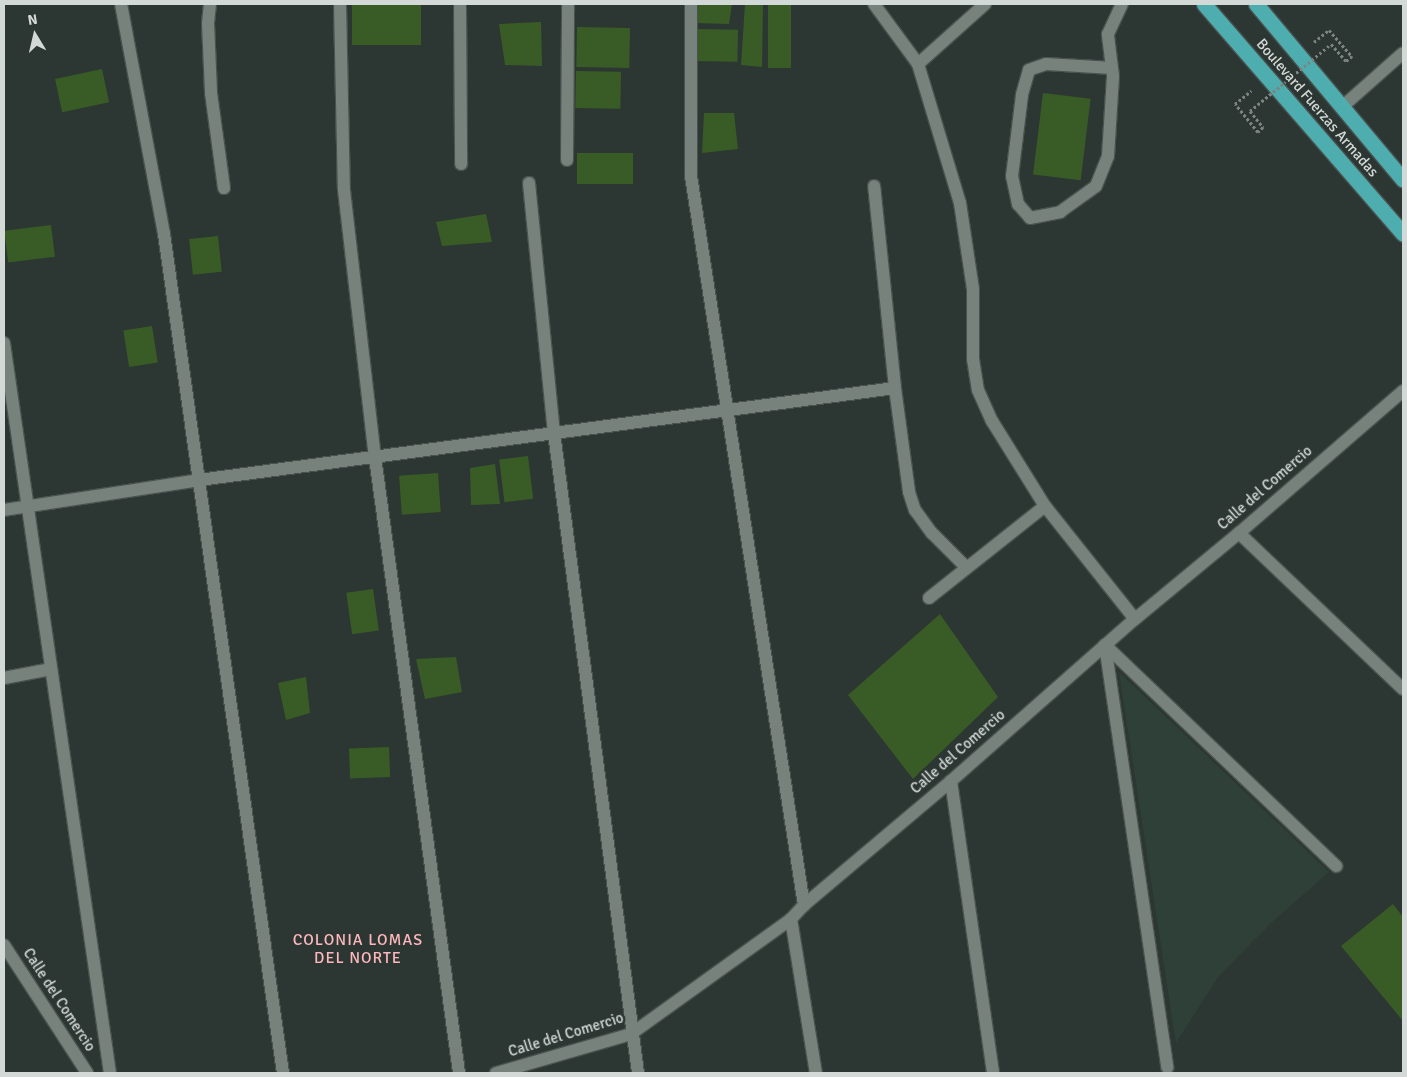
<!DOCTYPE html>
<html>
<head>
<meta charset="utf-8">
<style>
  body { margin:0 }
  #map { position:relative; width:1407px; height:1077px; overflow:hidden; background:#2c3632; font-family:Signika,sans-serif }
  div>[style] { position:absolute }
  .built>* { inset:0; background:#2f4039 }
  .building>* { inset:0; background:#395c27; transform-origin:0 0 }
  .path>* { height:3px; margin-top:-1.5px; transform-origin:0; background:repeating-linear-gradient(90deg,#7c8481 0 2.5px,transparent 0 5px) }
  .roads { filter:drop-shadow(1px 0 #49524f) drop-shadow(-1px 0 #49524f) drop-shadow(0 1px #49524f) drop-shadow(0 -1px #49524f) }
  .minor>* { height:12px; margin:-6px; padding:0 6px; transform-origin:6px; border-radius:6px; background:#77827d }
  .highway>* { height:15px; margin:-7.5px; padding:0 7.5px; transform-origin:7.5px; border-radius:7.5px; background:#4eadaf }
  .path-bridge>* { height:3px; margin-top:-1.5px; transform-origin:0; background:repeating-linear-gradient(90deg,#7c8481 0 2.5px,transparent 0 5px) }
  span { translate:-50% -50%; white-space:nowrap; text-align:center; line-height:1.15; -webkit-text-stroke:5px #2c3632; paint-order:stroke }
  .street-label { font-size:15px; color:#d3d9d7 }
  .neighbourhood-label { font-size:16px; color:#fdb8be; letter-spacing:1px }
  .frame { position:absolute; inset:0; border:5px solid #d3d9d7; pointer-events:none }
  .north { position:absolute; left:10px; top:10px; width:50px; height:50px; -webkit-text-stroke:4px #2c3632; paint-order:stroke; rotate:351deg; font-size:14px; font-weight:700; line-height:20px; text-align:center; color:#d3d9d7 }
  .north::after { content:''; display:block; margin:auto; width:18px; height:22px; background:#d3d9d7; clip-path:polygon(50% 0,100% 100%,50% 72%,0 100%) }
</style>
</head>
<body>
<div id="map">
  <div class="built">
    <i style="clip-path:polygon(1119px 672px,1329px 872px,1271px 923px,1218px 977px,1176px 1043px)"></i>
  </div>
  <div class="building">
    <i style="left:352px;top:4px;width:69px;height:41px"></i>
    <i style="clip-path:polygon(697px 4px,732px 4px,729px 24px,695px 23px)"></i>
    <i style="clip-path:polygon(745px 4px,763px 4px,762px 67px,741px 65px)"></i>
    <i style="left:768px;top:4px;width:23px;height:64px"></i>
    <i style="clip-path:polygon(541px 22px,542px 66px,505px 65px,499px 24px)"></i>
    <i style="left:577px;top:27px;width:53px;height:40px;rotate:1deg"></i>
    <i style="left:697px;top:29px;width:41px;height:32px;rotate:1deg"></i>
    <i style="left:102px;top:69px;width:34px;height:48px;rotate:78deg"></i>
    <i style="left:576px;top:71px;width:45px;height:37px;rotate:1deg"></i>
    <i style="left:1043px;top:93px;width:48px;height:82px;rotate:7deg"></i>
    <i style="clip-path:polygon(704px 113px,734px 113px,738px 149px,702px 153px)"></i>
    <i style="left:577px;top:153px;width:56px;height:31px"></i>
    <i style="clip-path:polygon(486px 214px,492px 242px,442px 246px,436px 222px)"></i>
    <i style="left:51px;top:225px;width:32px;height:47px;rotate:83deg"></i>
    <i style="left:218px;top:236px;width:36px;height:29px;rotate:84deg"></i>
    <i style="left:152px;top:326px;width:37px;height:29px;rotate:81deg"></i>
    <i style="left:528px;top:456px;width:43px;height:29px;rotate:83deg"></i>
    <i style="clip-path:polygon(495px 464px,500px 504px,471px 505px,470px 468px)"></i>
    <i style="left:438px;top:473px;width:39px;height:39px;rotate:86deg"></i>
    <i style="left:373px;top:589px;width:42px;height:27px;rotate:82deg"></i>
    <i style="clip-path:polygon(940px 614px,998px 697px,913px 779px,848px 695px)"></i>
    <i style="clip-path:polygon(456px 657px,462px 692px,425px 699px,416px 659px)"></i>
    <i style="clip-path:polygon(306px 677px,310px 713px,286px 720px,278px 683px)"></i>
    <i style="left:389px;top:747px;width:30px;height:40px;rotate:88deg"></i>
    <i style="clip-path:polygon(1393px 904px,1403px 917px,1403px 1021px,1341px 946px)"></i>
  </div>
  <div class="path">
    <i style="left:1314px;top:42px;width:19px;rotate:-39deg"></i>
    <i style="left:1329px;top:30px;width:35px;rotate:49deg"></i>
    <i style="left:1352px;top:56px;width:8px;rotate:140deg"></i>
    <i style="left:1346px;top:61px;width:23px;rotate:-131deg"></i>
    <i style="left:1250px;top:111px;width:21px;rotate:51deg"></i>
    <i style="left:1263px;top:127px;width:7px;rotate:135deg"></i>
    <i style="left:1258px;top:132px;width:36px;rotate:-129deg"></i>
    <i style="left:1235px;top:104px;width:21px;rotate:-39deg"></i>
  </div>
  <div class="roads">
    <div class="minor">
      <i style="left:121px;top:4px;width:234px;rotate:79.4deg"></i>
      <i style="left:164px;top:234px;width:847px;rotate:81.93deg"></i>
      <i style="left:210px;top:4px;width:19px;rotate:96deg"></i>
      <i style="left:208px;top:23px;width:70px;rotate:87.5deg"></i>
      <i style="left:211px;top:93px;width:96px;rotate:82.2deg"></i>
      <i style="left:340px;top:4px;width:186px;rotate:88.8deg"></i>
      <i style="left:344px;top:190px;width:269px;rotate:83.4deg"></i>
      <i style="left:375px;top:457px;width:622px;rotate:82.23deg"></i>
      <i style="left:460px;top:4px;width:160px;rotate:89.6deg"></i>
      <i style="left:691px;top:4px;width:172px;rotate:90deg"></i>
      <i style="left:691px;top:176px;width:738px;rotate:81.19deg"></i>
      <i style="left:874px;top:4px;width:74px;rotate:53.7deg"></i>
      <i style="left:918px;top:64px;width:145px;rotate:73.2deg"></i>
      <i style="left:960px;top:203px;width:87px;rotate:81.4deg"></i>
      <i style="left:973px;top:289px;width:70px;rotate:90deg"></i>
      <i style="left:973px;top:359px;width:31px;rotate:81deg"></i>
      <i style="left:978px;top:390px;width:34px;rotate:66deg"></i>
      <i style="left:992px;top:421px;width:100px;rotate:58.1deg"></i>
      <i style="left:1045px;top:506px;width:144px;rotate:51.5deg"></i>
      <i style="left:918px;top:64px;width:90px;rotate:-41.8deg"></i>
      <i style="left:1112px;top:68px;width:66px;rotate:-176.5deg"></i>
      <i style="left:1046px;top:64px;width:18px;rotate:161deg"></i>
      <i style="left:1029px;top:70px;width:26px;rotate:106deg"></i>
      <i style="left:1022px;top:95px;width:82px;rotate:97deg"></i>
      <i style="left:1012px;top:176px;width:29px;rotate:78deg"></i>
      <i style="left:1018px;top:204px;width:18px;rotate:49deg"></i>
      <i style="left:1030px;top:218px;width:31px;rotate:-11deg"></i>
      <i style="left:1060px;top:212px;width:44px;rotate:-35.8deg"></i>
      <i style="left:1096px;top:186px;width:32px;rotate:-68deg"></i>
      <i style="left:1108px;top:156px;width:80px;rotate:-86.4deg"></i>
      <i style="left:1113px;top:76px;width:8px;rotate:-97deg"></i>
      <i style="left:1112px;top:68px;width:34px;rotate:-97deg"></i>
      <i style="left:1108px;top:34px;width:33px;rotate:-65deg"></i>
      <i style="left:1342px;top:107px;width:81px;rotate:-41.5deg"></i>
      <i style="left:567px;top:160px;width:156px;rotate:-89.6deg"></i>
      <i style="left:529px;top:183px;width:251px;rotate:84.3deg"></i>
      <i style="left:554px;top:433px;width:645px;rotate:82.52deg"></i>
      <i style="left:4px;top:343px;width:738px;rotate:81.74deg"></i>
      <i style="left:895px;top:388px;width:105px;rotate:82.3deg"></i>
      <i style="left:909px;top:492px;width:19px;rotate:72deg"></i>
      <i style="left:915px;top:510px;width:29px;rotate:54deg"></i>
      <i style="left:932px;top:533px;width:49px;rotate:45deg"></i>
      <i style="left:4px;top:510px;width:197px;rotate:-8.7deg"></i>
      <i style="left:199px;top:480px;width:702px;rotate:-7.53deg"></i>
      <i style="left:895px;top:388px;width:203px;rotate:-95.9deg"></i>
      <i style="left:1239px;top:533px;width:226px;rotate:43.6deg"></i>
      <i style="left:929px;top:598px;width:148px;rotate:-38.4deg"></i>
      <i style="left:1105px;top:645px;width:427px;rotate:81.6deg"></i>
      <i style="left:1105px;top:645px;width:320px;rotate:43.7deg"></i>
      <i style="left:4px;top:678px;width:48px;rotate:-10.8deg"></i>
      <i style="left:951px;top:781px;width:295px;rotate:81.8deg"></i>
      <i style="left:791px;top:919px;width:156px;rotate:80.8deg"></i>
      <i style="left:4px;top:945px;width:153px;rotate:57deg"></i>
      <i style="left:496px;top:1073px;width:141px;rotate:-16.1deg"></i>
      <i style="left:631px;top:1034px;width:197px;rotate:-35.7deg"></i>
      <i style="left:791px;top:919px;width:19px;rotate:-47deg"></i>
      <i style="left:804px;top:905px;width:192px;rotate:-40.1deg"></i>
      <i style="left:951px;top:781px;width:245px;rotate:-41.4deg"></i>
      <i style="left:1135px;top:619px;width:135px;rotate:-39.6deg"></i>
      <i style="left:1239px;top:533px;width:217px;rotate:-40.9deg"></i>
    </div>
    <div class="highway">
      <i style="left:1204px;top:4px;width:304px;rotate:49.1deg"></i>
      <i style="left:1256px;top:4px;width:229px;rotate:50.1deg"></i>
    </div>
  </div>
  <div class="path-bridge">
    <i style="left:1250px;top:111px;width:105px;rotate:-39.6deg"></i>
  </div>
  <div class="street-label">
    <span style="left:1317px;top:108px;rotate:49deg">Boulevard Fuerzas Armadas</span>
    <span style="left:1265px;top:488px;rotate:-41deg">Calle del Comercio</span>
    <span style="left:958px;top:752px;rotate:-41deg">Calle del Comercio</span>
    <span style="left:59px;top:1000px;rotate:57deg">Calle del Comercio</span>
    <span style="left:566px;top:1035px;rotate:-17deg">Calle del Comercio</span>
  </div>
  <div class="neighbourhood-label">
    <span style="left:358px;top:949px">COLONIA LOMAS<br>DEL NORTE</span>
  </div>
  <div class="frame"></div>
  <div class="north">N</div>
</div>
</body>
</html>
